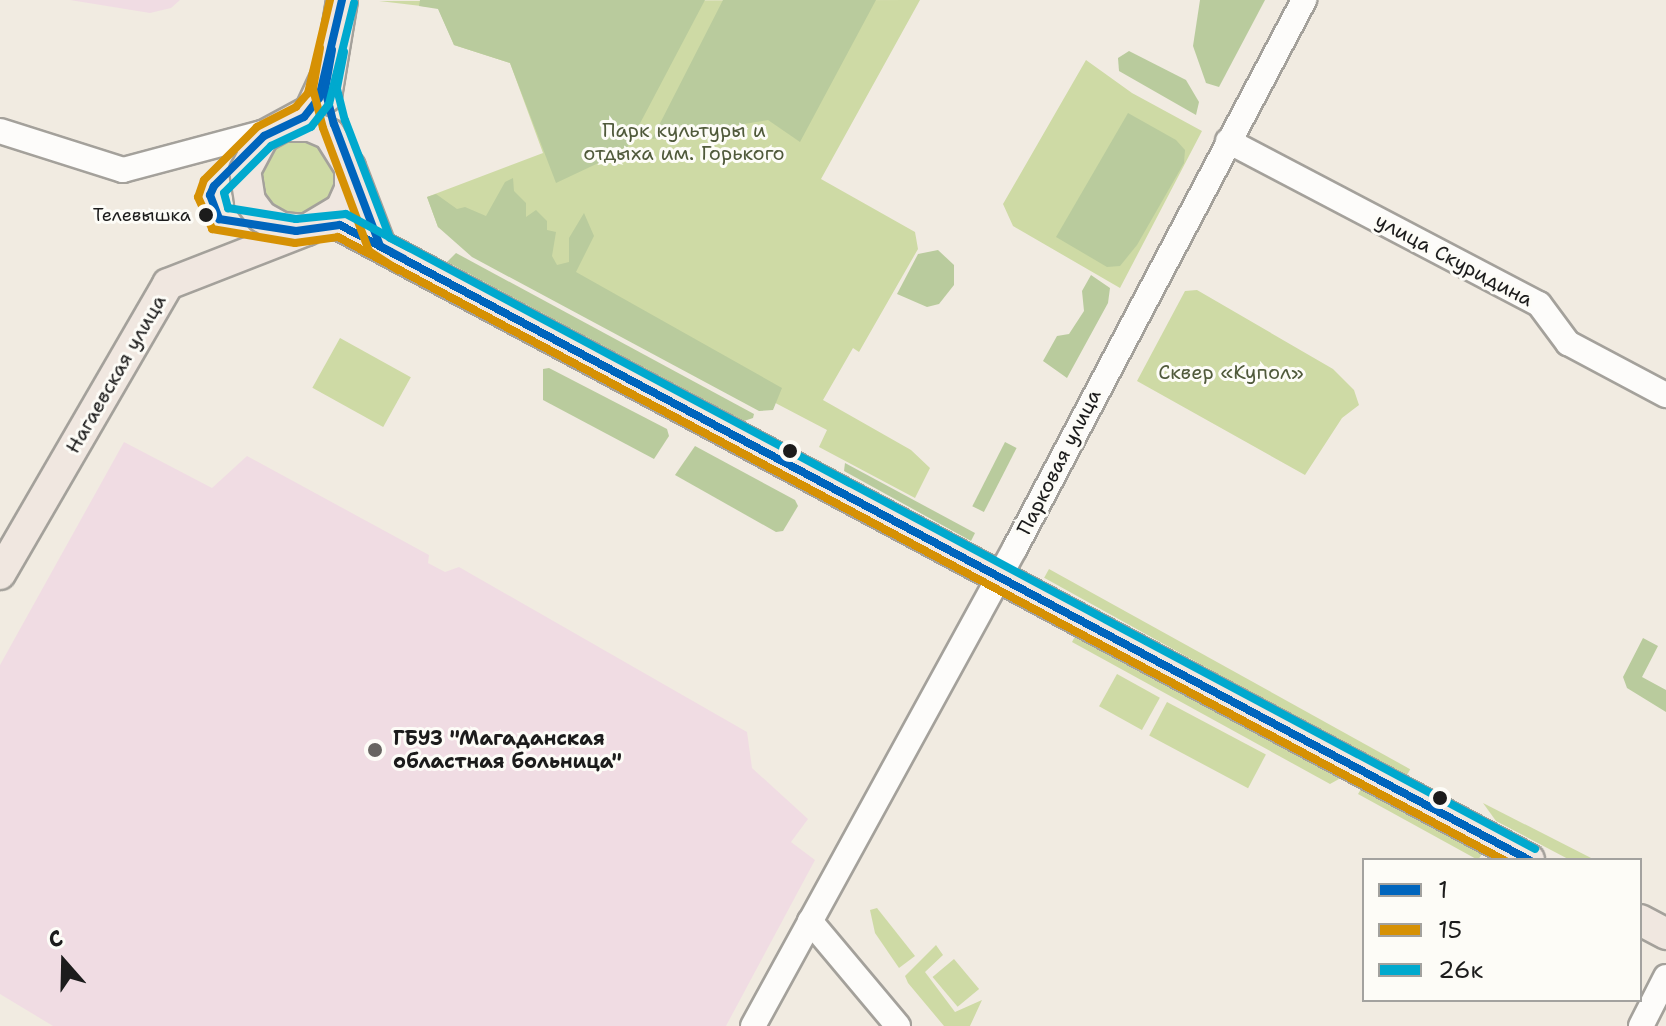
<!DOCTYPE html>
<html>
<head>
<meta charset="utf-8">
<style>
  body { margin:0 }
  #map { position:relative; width:1666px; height:1026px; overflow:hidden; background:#f1ebe1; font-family:"Shantell Sans",sans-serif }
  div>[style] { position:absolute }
  .built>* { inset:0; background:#f0dce3 }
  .green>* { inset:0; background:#cedaa5; transform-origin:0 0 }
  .round { border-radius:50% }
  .forest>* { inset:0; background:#b9cb9d; transform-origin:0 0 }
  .roads { filter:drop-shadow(2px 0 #a4a19b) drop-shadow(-2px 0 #a4a19b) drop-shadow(0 2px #a4a19b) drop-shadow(0 -2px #a4a19b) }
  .minor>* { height:24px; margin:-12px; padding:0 12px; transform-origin:12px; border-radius:12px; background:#fdfcfa }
  .major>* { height:30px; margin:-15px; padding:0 15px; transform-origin:15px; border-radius:15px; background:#f0e7e0 }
  .bus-1>* { height:8px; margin:-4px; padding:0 4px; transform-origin:4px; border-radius:4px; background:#0065bd }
  .bus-2>* { height:8px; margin:-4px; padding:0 4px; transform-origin:4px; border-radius:4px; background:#d69104 }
  .bus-3>* { height:8px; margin:-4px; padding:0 4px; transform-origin:4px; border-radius:4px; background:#00a9ce }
  .dots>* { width:22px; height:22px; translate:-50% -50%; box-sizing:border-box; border:4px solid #fdfcf7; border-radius:50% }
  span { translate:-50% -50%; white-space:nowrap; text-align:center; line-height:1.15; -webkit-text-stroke:6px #fdfcf7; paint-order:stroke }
  .bus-label { font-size:18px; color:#1c1c1c }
  .right { translate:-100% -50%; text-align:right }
  .park-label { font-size:20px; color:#505a3b }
  .street-label { font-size:20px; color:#1c1c1c }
  .poi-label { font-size:20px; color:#1c1c1c; font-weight:700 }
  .left { translate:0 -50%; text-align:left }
  .legend { position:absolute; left:1362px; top:858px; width:280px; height:144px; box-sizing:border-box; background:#fdfcf7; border:2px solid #a3a29f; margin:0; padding:10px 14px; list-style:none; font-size:24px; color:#1c1c1c }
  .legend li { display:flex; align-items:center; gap:16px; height:40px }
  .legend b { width:40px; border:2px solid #a3a29f }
  .north { position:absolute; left:24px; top:922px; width:80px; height:80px; -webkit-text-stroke:6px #fdfcf7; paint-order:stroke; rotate:340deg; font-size:22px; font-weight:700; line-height:32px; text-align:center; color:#1c1c1c }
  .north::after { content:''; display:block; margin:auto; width:28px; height:36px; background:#1c1c1c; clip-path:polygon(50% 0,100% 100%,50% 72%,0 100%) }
</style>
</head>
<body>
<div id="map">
  <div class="built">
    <i style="clip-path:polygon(70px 0,180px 0,171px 8px,150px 13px)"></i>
    <i style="clip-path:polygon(124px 442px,212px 488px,247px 456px,429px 555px,428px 563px,445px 572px,459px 567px,747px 732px,752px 768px,808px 819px,791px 842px,815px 860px,726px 1026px,53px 1026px,0 994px,0 665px)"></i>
  </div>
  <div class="green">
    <i style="clip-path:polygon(920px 0,821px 179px,915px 232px,918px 249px,859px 352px,853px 348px,823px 400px,911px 450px,930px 468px,915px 498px,819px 447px,827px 430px,438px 227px,427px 197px,543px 153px,510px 63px,454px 45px,438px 8px,379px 1px)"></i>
    <i style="clip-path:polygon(1086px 60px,1132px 93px,1202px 131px,1120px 288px,1013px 226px,1003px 204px)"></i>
    <i class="round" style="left:260px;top:140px;width:76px;height:76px"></i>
    <i style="clip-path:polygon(1197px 290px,1333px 369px,1354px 390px,1359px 405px,1342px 418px,1305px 475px,1137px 381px,1185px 291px)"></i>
    <i style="left:340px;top:338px;width:81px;height:57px;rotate:29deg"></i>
    <i style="left:1049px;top:569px;width:413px;height:10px;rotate:29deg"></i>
    <i style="clip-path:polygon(1078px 631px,1341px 774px,1339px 779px,1330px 784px,1072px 642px)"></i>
    <i style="left:1117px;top:674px;width:49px;height:37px;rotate:29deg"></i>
    <i style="left:1167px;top:702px;width:112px;height:38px;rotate:28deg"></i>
    <i style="clip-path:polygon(1367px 779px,1484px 851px,1478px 860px,1358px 794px)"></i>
    <i style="clip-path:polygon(1483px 803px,1595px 860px,1570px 860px,1496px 821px)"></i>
    <i style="clip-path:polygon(877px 908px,915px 956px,899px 968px,875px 933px,870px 910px)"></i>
    <i style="clip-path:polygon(936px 945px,943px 955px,925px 972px,955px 1012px,982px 1000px,970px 1026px,944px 1026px,908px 983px,905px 976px)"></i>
    <i style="left:954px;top:959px;width:39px;height:28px;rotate:50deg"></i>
  </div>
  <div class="forest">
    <i style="clip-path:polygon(420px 0,705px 0,626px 150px,556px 183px,510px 63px,454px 45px,438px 9px,419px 6px)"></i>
    <i style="clip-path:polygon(723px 0,876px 0,800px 142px,768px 120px,652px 139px)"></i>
    <i style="clip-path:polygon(1200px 0,1265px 0,1219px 87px,1206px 83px,1193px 46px)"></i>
    <i style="clip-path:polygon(1129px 51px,1186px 80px,1199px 102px,1196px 115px,1119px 71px,1118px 58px)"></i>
    <i style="clip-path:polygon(1128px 113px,1176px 140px,1185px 150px,1184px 163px,1137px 245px,1120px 266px,1107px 267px,1056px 237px)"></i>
    <i style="clip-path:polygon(513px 178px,514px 191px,526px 203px,526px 217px,536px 210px,547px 221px,547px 230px,556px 232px,552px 256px,557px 265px,569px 262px,569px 238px,584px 213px,594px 236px,576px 272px,782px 388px,773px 410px,759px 411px,472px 257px,438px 227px,427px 197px,436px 194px,457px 209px,465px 207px,486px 216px,505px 182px)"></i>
    <i style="clip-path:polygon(938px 250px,954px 265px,954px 285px,939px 304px,927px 307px,897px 294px,918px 254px)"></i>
    <i style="clip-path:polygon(456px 253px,754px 414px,753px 418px,744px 421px,447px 262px)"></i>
    <i style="clip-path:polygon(1091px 275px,1110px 288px,1108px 303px,1067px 378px,1043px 361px,1057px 336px,1069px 334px,1084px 311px,1082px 291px)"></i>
    <i style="clip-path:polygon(549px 368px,667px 429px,669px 436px,654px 459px,543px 400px,543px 369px)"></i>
    <i style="left:1005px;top:442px;width:13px;height:72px;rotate:27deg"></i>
    <i style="clip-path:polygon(695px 446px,795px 500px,798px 506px,783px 531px,776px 532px,675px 475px)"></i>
    <i style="clip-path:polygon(845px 463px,975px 533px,971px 541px,844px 471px)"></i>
    <i style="clip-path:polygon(1643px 638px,1658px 646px,1642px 677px,1666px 690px,1666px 712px,1627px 688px,1623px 677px)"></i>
  </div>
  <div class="roads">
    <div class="minor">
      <i style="left:0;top:131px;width:129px;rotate:17.6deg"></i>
      <i style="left:123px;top:170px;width:155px;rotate:-14.9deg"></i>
      <i style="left:1228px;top:141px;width:351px;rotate:27.7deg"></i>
      <i style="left:1539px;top:304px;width:49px;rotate:53.4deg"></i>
      <i style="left:1568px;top:343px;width:111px;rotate:28deg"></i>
      <i style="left:810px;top:921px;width:137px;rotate:50deg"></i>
      <i style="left:753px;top:1026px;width:545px;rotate:-61.27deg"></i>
      <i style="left:1015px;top:548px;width:620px;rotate:-62.19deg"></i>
      <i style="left:1641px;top:1026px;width:55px;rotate:-63deg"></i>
    </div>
    <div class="major">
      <i style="left:326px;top:97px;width:98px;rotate:-80.6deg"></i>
      <i style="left:286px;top:126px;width:24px"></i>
      <i style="left:310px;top:126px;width:21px;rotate:23deg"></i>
      <i style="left:329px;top:134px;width:39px;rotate:58deg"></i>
      <i style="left:350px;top:167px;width:22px;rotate:90deg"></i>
      <i style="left:350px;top:189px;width:22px;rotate:114deg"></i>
      <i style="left:341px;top:209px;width:41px;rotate:149deg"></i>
      <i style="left:306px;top:230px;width:24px;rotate:-175deg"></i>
      <i style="left:282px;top:228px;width:23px;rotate:-151deg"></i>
      <i style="left:262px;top:217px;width:20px;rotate:-127deg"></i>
      <i style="left:250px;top:201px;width:30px;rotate:-99deg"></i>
      <i style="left:245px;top:171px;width:40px;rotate:-62deg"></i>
      <i style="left:264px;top:136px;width:52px;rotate:-28.5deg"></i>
      <i style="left:310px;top:111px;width:38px;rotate:-65deg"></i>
      <i style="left:351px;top:170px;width:81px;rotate:69.1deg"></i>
      <i style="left:323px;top:225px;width:17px"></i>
      <i style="left:340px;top:225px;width:1348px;rotate:28.1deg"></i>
      <i style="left:0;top:574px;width:335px;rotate:-59.9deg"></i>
      <i style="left:168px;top:284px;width:151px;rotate:-21.3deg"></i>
      <i style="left:1640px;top:920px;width:30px;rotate:28deg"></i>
    </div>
  </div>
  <div class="bus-1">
    <i style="left:342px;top:0;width:101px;rotate:103.2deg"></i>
    <i style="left:319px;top:98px;width:24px;rotate:128deg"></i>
    <i style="left:304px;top:117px;width:44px;rotate:154.6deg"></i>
    <i style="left:264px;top:136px;width:71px;rotate:135deg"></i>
    <i style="left:214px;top:186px;width:10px;rotate:114deg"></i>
    <i style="left:210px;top:195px;width:26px;rotate:69deg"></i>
    <i style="left:219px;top:219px;width:78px;rotate:8.9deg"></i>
    <i style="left:296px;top:231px;width:44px;rotate:-7.8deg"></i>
    <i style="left:340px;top:225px;width:1348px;rotate:28.1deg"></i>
    <i style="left:332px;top:50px;width:40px;rotate:100deg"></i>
    <i style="left:325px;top:89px;width:36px;rotate:76deg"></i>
    <i style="left:334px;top:124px;width:130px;rotate:69.3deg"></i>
    <i style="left:380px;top:246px;width:27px;rotate:28deg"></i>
  </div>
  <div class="bus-2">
    <i style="left:330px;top:0;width:96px;rotate:103.3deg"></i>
    <i style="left:308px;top:93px;width:18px;rotate:131deg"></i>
    <i style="left:296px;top:107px;width:44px;rotate:152.9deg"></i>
    <i style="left:257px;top:127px;width:75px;rotate:135deg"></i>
    <i style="left:204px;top:180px;width:18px;rotate:109deg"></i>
    <i style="left:198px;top:197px;width:35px;rotate:66deg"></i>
    <i style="left:212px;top:229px;width:84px;rotate:9.6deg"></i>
    <i style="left:295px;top:243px;width:43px;rotate:-7.9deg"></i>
    <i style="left:338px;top:237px;width:1322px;rotate:28.12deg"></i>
    <i style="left:320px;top:48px;width:42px;rotate:99.7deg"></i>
    <i style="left:313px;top:89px;width:40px;rotate:75.6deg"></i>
    <i style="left:323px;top:128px;width:131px;rotate:69.5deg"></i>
    <i style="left:369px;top:251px;width:35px;rotate:33deg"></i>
  </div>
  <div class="bus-3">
    <i style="left:354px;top:3px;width:104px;rotate:103.9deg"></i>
    <i style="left:329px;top:104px;width:29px;rotate:128deg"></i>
    <i style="left:311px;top:127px;width:44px;rotate:154.6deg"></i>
    <i style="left:271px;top:146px;width:66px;rotate:135deg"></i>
    <i style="left:224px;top:193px;width:16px;rotate:75deg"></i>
    <i style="left:228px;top:208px;width:69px;rotate:9.2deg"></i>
    <i style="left:296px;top:219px;width:50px;rotate:-5.7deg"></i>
    <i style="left:346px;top:214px;width:1348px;rotate:28.1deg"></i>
    <i style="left:344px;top:52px;width:38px;rotate:101deg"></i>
    <i style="left:337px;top:89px;width:32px;rotate:76deg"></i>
    <i style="left:345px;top:120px;width:126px;rotate:69.1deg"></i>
    <i style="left:390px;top:238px;width:22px;rotate:27deg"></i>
  </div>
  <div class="dots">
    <i style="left:206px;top:215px;background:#1c1c1c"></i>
    <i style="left:790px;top:451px;background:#1c1c1c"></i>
    <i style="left:375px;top:750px;background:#676461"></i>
    <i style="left:1440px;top:798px;background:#1c1c1c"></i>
  </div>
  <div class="bus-label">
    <span class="right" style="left:191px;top:215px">Телевышка</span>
  </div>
  <div class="park-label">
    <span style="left:684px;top:142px">Парк культуры и<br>отдыха им. Горького</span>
    <span style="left:1231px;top:372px">Сквер «Купол»</span>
  </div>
  <div class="street-label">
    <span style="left:1454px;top:260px;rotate:28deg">улица Скуридина</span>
    <span style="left:116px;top:374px;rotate:-60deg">Нагаевская улица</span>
    <span style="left:1059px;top:462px;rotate:-63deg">Парковая улица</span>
  </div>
  <div class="poi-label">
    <span class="left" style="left:393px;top:750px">ГБУЗ "Магаданская<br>областная больница"</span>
  </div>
  <ul class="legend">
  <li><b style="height:10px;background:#0065bd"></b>1</li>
  <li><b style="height:10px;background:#d69104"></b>15</li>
  <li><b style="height:10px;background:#00a9ce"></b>26к</li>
  </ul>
  <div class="north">С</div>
</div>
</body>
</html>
